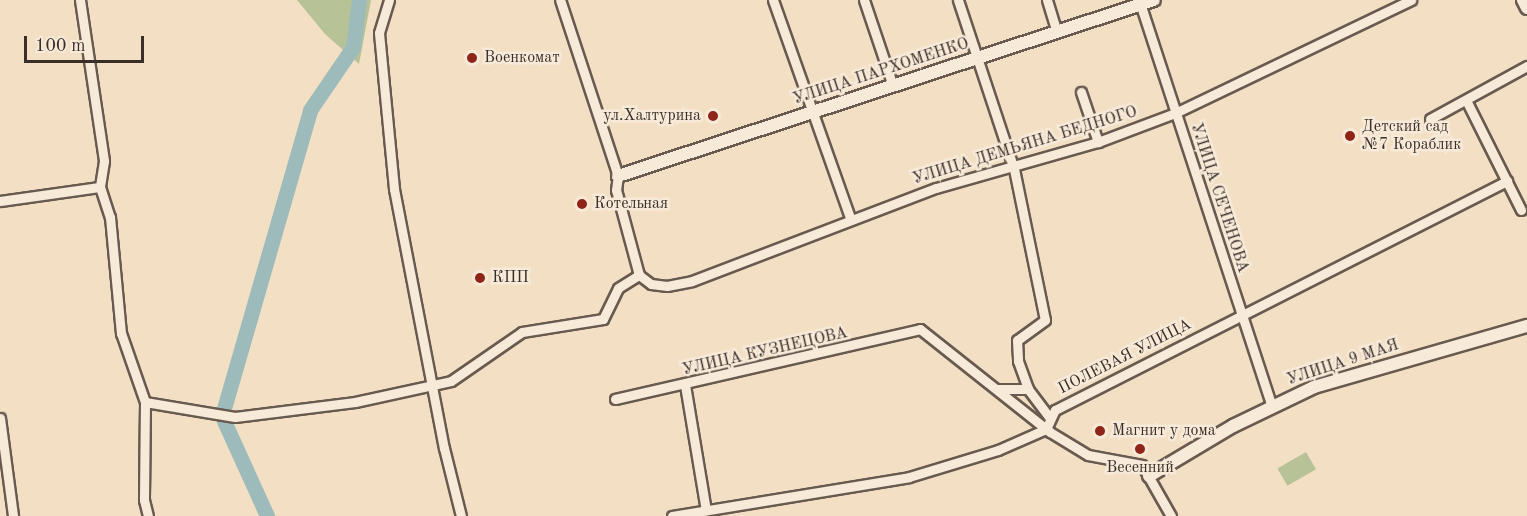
<!DOCTYPE html>
<html>
<head>
<meta charset="utf-8">
<style>
  body { margin:0 }
  #map { position:relative; width:1527px; height:516px; overflow:hidden; background:#f2dfc4; font-family:"Old Standard TT",serif }
  div>[style] { position:absolute }
  .green>* { inset:0; background:#b7c297; transform-origin:0 0 }
  .river>* { height:15px; margin:-7.5px; padding:0 7.5px; transform-origin:7.5px; border-radius:7.5px; background:#9cbbba }
  .roads { filter:drop-shadow(2px 0 #685a4f) drop-shadow(-2px 0 #685a4f) drop-shadow(0 2px #685a4f) drop-shadow(0 -2px #685a4f) }
  .minor>* { height:9px; margin:-4.5px; padding:0 4.5px; transform-origin:4.5px; border-radius:4.5px; background:#f7ead9 }
  .tertiary>* { height:12px; margin:-6px; padding:0 6px; transform-origin:6px; border-radius:6px; background:#f7ead9 }
  .dots>* { width:16px; height:16px; translate:-50% -50%; box-sizing:border-box; border:3px solid #f7ead9; border-radius:50% }
  span { translate:-50% -50%; white-space:nowrap; text-align:center; line-height:1.15; -webkit-text-stroke:5px #f7ead9; paint-order:stroke }
  .poi-label { font-size:16px; color:#3a2e28 }
  .left { translate:0 -50%; text-align:left }
  .right { translate:-100% -50%; text-align:right }
  .street-label { font-size:16px; color:#3a2e28 }
  .scale { position:absolute; left:24px; top:36px; width:120px; height:27px; box-sizing:border-box; border:3px solid #3a2e28; border-top:0; padding-left:8px; font-size:18px; line-height:21px; white-space:nowrap; color:#3a2e28; -webkit-text-stroke:4px #f7ead9; paint-order:stroke }
</style>
</head>
<body>
<div id="map">
  <div class="green">
    <i style="clip-path:polygon(297px 0,371px 0,359px 64px,325px 34px)"></i>
    <i style="left:1306px;top:452px;width:20px;height:33px;rotate:60deg"></i>
  </div>
  <div class="river">
    <i style="left:223px;top:412px;width:314px;rotate:-73.9deg"></i>
    <i style="left:310px;top:110px;width:76px;rotate:-55.7deg"></i>
    <i style="left:353px;top:47px;width:47px;rotate:-82.7deg"></i>
    <i style="left:224px;top:421px;width:104px;rotate:65.6deg"></i>
  </div>
  <div class="roads">
    <div class="minor">
      <i style="left:80px;top:0;width:163px;rotate:81.5deg"></i>
      <i style="left:104px;top:161px;width:26px;rotate:99deg"></i>
      <i style="left:100px;top:187px;width:32px;rotate:72deg"></i>
      <i style="left:110px;top:217px;width:117px;rotate:84.6deg"></i>
      <i style="left:121px;top:333px;width:73px;rotate:70.8deg"></i>
      <i style="left:145px;top:402px;width:98px;rotate:90.6deg"></i>
      <i style="left:144px;top:500px;width:16px;rotate:76deg"></i>
      <i style="left:389px;top:0;width:34px;rotate:107deg"></i>
      <i style="left:379px;top:33px;width:157px;rotate:84.5deg"></i>
      <i style="left:394px;top:189px;width:264px;rotate:79.1deg"></i>
      <i style="left:444px;top:448px;width:70px;rotate:76deg"></i>
      <i style="left:773px;top:0;width:233px;rotate:70.5deg"></i>
      <i style="left:864px;top:0;width:88px;rotate:71.4deg"></i>
      <i style="left:958px;top:0;width:178px;rotate:71.7deg"></i>
      <i style="left:1014px;top:169px;width:154px;rotate:78.4deg"></i>
      <i style="left:1045px;top:320px;width:34px;rotate:144deg"></i>
      <i style="left:1017px;top:340px;width:21px;rotate:87deg"></i>
      <i style="left:1018px;top:361px;width:30px;rotate:70deg"></i>
      <i style="left:1028px;top:389px;width:36px;rotate:53deg"></i>
      <i style="left:1047px;top:0;width:34px;rotate:73deg"></i>
      <i style="left:1139px;top:0;width:426px;rotate:71.9deg"></i>
      <i style="left:1081px;top:92px;width:53px;rotate:71.2deg"></i>
      <i style="left:1466px;top:100px;width:123px;rotate:63.4deg"></i>
      <i style="left:1430px;top:119px;width:111px;rotate:-28.7deg"></i>
      <i style="left:0;top:201px;width:101px;rotate:-8deg"></i>
      <i style="left:639px;top:275px;width:15px;rotate:37deg"></i>
      <i style="left:651px;top:284px;width:16px;rotate:7deg"></i>
      <i style="left:667px;top:286px;width:25px;rotate:-11deg"></i>
      <i style="left:692px;top:281px;width:261px;rotate:-20.9deg"></i>
      <i style="left:936px;top:188px;width:168px;rotate:-15.9deg"></i>
      <i style="left:1098px;top:142px;width:82px;rotate:-20.6deg"></i>
      <i style="left:1175px;top:113px;width:262px;rotate:-25.6deg"></i>
      <i style="left:685px;top:385px;width:127px;rotate:80.5deg"></i>
      <i style="left:997px;top:389px;width:31px"></i>
      <i style="left:615px;top:399px;width:313px;rotate:-12.9deg"></i>
      <i style="left:920px;top:329px;width:166px;rotate:38.4deg"></i>
      <i style="left:1050px;top:432px;width:44px;rotate:31.2deg"></i>
      <i style="left:1088px;top:455px;width:55px;rotate:10.5deg"></i>
      <i style="left:1142px;top:465px;width:59px;rotate:60.4deg"></i>
      <i style="left:145px;top:402px;width:91px;rotate:9.5deg"></i>
      <i style="left:235px;top:417px;width:121px;rotate:-7.1deg"></i>
      <i style="left:355px;top:402px;width:98px;rotate:-12.3deg"></i>
      <i style="left:451px;top:381px;width:86px;rotate:-34.6deg"></i>
      <i style="left:522px;top:332px;width:82px;rotate:-9.1deg"></i>
      <i style="left:603px;top:319px;width:34px;rotate:-64deg"></i>
      <i style="left:618px;top:288px;width:25px;rotate:-32deg"></i>
      <i style="left:639px;top:275px;width:88px;rotate:-105.1deg"></i>
      <i style="left:616px;top:190px;width:14px;rotate:-82deg"></i>
      <i style="left:618px;top:176px;width:185px;rotate:-108.2deg"></i>
      <i style="left:0;top:418px;width:99px;rotate:82.4deg"></i>
      <i style="left:672px;top:516px;width:240px;rotate:-9.3deg"></i>
      <i style="left:909px;top:477px;width:93px;rotate:-16.9deg"></i>
      <i style="left:998px;top:450px;width:52px;rotate:-23.6deg"></i>
      <i style="left:1046px;top:429px;width:21px;rotate:-65deg"></i>
      <i style="left:1055px;top:410px;width:507px;rotate:-26.87deg"></i>
    </div>
    <div class="tertiary">
      <i style="left:1523px;top:0;width:9px;rotate:63deg"></i>
      <i style="left:618px;top:176px;width:564px;rotate:-18.18deg"></i>
      <i style="left:1149px;top:476px;width:98px;rotate:-30.8deg"></i>
      <i style="left:1233px;top:426px;width:90px;rotate:-25.7deg"></i>
      <i style="left:1314px;top:387px;width:222px;rotate:-16deg"></i>
    </div>
  </div>
  <div class="dots">
    <i style="left:472px;top:58px;background:#8f2418"></i>
    <i style="left:713px;top:116px;background:#8f2418"></i>
    <i style="left:1350px;top:136px;background:#8f2418"></i>
    <i style="left:582px;top:204px;background:#8f2418"></i>
    <i style="left:480px;top:278px;background:#8f2418"></i>
    <i style="left:1100px;top:431px;background:#8f2418"></i>
    <i style="left:1140px;top:449px;background:#8f2418"></i>
  </div>
  <div class="poi-label">
    <span class="left" style="left:484px;top:58px">Военкомат</span>
    <span class="right" style="left:701px;top:116px">ул.Халтурина</span>
    <span class="left" style="left:1362px;top:136px">Детский сад<br>№7 Кораблик</span>
    <span class="left" style="left:594px;top:204px">Котельная</span>
    <span class="left" style="left:492px;top:278px">КПП</span>
    <span class="left" style="left:1112px;top:431px">Магнит у дома</span>
    <span style="left:1140px;top:468px">Весенний</span>
  </div>
  <div class="street-label">
    <span style="left:881px;top:72px;rotate:-18deg">УЛИЦА ПАРХОМЕНКО</span>
    <span style="left:1025px;top:146px;rotate:-17deg">УЛИЦА ДЕМЬЯНА БЕДНОГО</span>
    <span style="left:1219px;top:198px;rotate:72deg">УЛИЦА СЕЧЕНОВА</span>
    <span style="left:765px;top:352px;rotate:-13deg">УЛИЦА КУЗНЕЦОВА</span>
    <span style="left:1125px;top:357px;rotate:-27deg">ПОЛЕВАЯ УЛИЦА</span>
    <span style="left:1343px;top:363px;rotate:-18deg">УЛИЦА 9 МАЯ</span>
  </div>
  <div class="scale">100 m</div>
</div>
</body>
</html>
